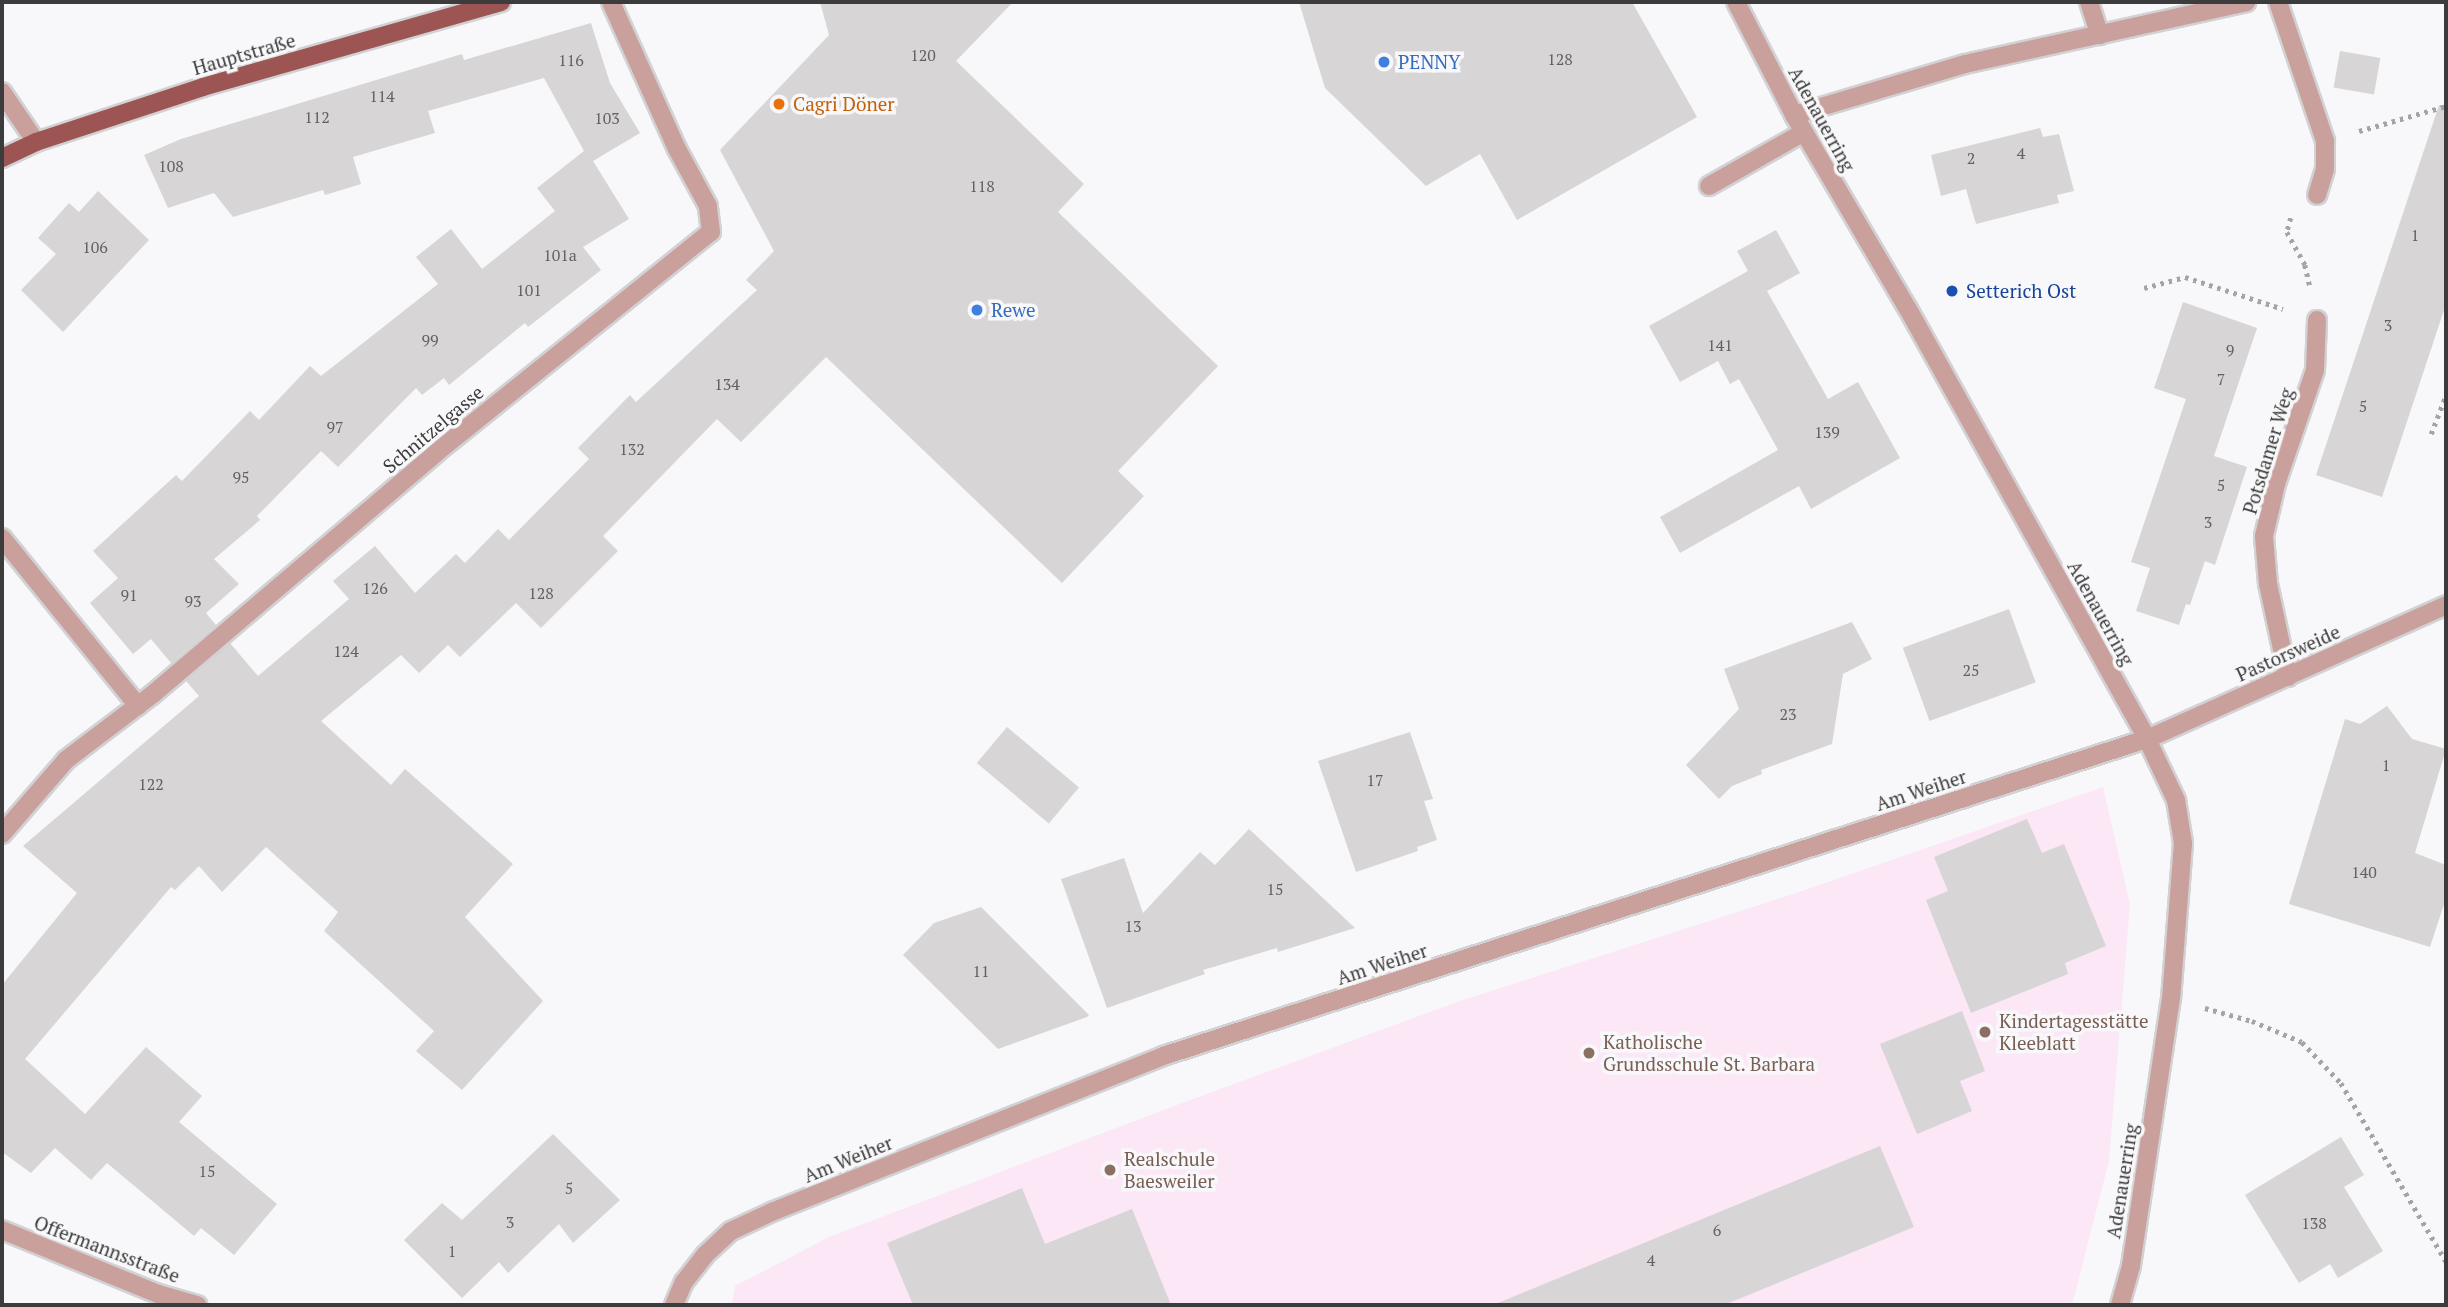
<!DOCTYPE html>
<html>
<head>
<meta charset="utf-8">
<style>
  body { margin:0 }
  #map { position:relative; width:2448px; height:1307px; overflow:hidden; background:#f8f8fa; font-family:"PT Serif",serif }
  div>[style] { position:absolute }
  .education>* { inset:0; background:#fce7f6 }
  .building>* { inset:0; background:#d7d5d5; transform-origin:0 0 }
  .path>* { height:4.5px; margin-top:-2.25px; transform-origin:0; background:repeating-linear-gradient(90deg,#a4a4a5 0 3.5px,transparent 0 8.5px) }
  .roads { filter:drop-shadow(2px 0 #d2d2d4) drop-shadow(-2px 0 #d2d2d4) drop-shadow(0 2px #d2d2d4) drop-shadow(0 -2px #d2d2d4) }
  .minor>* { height:18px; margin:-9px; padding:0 9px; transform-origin:9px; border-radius:9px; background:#caa09d }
  .major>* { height:18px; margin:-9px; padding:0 9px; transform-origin:9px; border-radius:9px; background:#9c5552 }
  .dots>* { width:19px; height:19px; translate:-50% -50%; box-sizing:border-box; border:4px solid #f8f8fa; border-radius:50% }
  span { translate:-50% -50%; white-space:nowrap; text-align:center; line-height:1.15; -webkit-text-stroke:7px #f8f8fa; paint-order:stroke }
  .number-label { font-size:16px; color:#636262 }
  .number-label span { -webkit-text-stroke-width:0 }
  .street-label { font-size:19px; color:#3c3c3c }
  .shop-label { font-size:19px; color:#366cbe }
  .left { translate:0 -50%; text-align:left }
  .food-label { font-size:19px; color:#c56008 }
  .transit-label { font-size:19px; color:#164399 }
  .education-label { font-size:19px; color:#785e54 }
  .frame { position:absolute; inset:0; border:4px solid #3c3c3c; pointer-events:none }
</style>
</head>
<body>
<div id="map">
  <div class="education">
    <i style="clip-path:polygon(2103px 787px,2130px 904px,2109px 1161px,2072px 1305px,732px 1305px,735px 1286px,829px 1237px,1182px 1103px,1457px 1002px,1793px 894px)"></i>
  </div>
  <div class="building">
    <i style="clip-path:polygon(820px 2px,1013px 2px,956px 61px,1084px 184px,1058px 212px,1218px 366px,1118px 471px,1144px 496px,1062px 583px,826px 357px,741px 442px,717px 419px,603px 536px,618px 551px,541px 628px,516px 603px,460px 657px,448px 645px,419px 673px,401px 655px,321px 721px,391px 785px,405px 769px,513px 864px,465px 917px,543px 1001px,462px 1090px,416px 1051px,434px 1031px,324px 931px,338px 912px,266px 847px,222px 892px,199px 866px,175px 890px,171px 887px,25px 1059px,85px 1114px,146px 1047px,202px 1096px,179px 1122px,277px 1204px,234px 1255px,201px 1228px,194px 1236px,107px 1163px,91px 1180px,55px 1148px,31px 1173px,2px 1152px,2px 985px,77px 893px,23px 846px,199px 696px,186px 681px,230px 643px,258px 676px,349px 599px,333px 581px,375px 546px,415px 593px,456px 554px,465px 563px,498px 529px,509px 540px,589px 459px,578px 448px,630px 395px,636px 402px,757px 290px,746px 280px,774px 251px,720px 150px,829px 35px)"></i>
    <i style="clip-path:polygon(1299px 2px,1632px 2px,1697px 117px,1517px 220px,1480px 154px,1426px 186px,1325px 88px)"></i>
    <i style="clip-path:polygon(591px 23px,610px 83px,640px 133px,593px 161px,629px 219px,583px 247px,601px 270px,528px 327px,525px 323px,449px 385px,444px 378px,422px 395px,416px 388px,338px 467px,321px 451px,257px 516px,260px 520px,214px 559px,239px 584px,206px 613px,216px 625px,171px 663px,151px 639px,133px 654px,90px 603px,118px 578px,93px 551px,176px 475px,182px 481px,250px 411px,259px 420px,310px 366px,321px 376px,438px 284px,416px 257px,451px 229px,482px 269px,555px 211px,537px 188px,584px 151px,544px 78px,428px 111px,435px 133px,353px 157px,361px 184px,325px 195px,323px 190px,233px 217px,214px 193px,168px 208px,144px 155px,181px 139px,462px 54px,464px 60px)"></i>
    <i style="left:2340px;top:51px;width:41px;height:37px;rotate:10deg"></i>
    <i style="clip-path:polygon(2439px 105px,2446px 107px,2446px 304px,2382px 497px,2316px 475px)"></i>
    <i style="clip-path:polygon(2040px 128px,2043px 137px,2059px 134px,2074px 191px,2057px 195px,2059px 203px,1976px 224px,1966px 189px,1941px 196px,1931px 155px)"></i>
    <i style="clip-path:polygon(98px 191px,149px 240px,63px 332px,21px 290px,56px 254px,38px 238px,69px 203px,79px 212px)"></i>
    <i style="clip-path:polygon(1776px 230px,1800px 273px,1767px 291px,1828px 399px,1858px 382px,1900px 458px,1811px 509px,1799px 486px,1680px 553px,1660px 517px,1778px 450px,1739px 379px,1730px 384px,1718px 361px,1680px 382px,1649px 326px,1748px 271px,1737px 251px)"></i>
    <i style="clip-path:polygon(2183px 302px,2257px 328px,2214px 456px,2247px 467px,2215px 565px,2205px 561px,2190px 605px,2186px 604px,2179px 625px,2136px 611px,2150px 568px,2131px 562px,2186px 399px,2154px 388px)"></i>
    <i style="left:2009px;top:609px;width:78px;height:113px;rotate:70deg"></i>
    <i style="clip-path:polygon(1852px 622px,1872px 659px,1843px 674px,1832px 744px,1761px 770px,1762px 774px,1732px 786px,1719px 799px,1686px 765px,1739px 709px,1724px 669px)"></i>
    <i style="clip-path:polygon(2387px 706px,2412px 739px,2446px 749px,2415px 853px,2446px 865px,2446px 898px,2430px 947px,2289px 904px,2345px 719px,2360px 724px)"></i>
    <i style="left:1007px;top:727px;width:94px;height:47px;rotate:40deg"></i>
    <i style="clip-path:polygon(1410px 732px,1433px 799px,1424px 801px,1437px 840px,1417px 847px,1418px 851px,1356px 872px,1318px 761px)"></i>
    <i style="clip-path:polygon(2027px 819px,2042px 853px,2064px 844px,2106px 946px,2065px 963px,2068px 974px,1971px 1013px,1926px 900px,1948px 891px,1934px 857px)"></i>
    <i style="clip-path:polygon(1249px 829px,1355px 928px,1278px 952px,1277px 948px,1203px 970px,1205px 974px,1107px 1008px,1061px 879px,1124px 858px,1143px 913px,1200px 852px,1215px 865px)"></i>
    <i style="clip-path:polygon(981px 907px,1089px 1015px,1087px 1017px,998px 1049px,903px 955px,934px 923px)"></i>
    <i style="clip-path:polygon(1962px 1011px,1985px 1071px,1960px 1081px,1972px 1111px,1917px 1134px,1880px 1044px)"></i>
    <i style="clip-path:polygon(553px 1134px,620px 1200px,573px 1243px,559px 1224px,508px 1273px,499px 1262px,462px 1298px,404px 1240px,442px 1203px,462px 1220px)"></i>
    <i style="clip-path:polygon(2341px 1137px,2364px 1175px,2344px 1187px,2383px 1251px,2338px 1278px,2330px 1264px,2299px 1283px,2245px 1195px)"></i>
    <i style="clip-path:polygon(1880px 1146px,1914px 1227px,1724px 1305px,1493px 1305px)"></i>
    <i style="clip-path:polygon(1022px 1188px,1045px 1244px,1132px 1209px,1171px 1305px,913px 1305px,887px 1243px)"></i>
  </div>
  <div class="path">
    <i style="left:2359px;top:131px;width:91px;rotate:-16deg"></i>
    <i style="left:2291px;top:218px;width:15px;rotate:106deg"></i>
    <i style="left:2287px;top:232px;width:38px;rotate:61deg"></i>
    <i style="left:2305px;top:265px;width:23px;rotate:77deg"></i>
    <i style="left:2144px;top:288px;width:42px;rotate:-15deg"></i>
    <i style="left:2185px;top:277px;width:103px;rotate:18.1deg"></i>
    <i style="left:2431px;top:434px;width:42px;rotate:-69deg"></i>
    <i style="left:2205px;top:1008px;width:49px;rotate:15.5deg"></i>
    <i style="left:2252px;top:1021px;width:54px;rotate:22.8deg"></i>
    <i style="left:2302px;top:1042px;width:57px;rotate:46.4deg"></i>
    <i style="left:2341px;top:1083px;width:207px;rotate:59.5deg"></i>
  </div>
  <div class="roads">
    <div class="minor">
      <i style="left:1736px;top:2px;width:127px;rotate:62.8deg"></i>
      <i style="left:1794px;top:115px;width:225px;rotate:59.6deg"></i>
      <i style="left:1908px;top:309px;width:492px;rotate:60.9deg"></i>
      <i style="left:2147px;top:739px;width:68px;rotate:64.6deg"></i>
      <i style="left:2176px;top:800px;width:44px;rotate:80.8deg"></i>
      <i style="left:2183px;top:843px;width:155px;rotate:94.4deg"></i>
      <i style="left:2171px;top:998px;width:271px;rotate:98.5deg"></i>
      <i style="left:2131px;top:1266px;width:41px;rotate:105.8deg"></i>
      <i style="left:2089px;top:2px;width:35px;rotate:72deg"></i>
      <i style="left:2278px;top:2px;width:147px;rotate:71.3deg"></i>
      <i style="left:2325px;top:141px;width:28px;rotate:90deg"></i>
      <i style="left:2325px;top:169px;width:27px;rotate:107deg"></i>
      <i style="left:2px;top:92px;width:60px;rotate:55.8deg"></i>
      <i style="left:1794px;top:115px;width:178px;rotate:-16.6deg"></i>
      <i style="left:1965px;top:64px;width:288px;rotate:-12.4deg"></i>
      <i style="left:1709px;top:186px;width:109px;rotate:-29.6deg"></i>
      <i style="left:2px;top:538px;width:216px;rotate:51deg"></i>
      <i style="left:2288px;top:677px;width:95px;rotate:-102.1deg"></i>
      <i style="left:2268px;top:584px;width:48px;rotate:-94.8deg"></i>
      <i style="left:2264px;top:536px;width:53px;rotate:-77deg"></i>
      <i style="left:2276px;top:484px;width:120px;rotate:-71.1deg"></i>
      <i style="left:2315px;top:370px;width:50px;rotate:-87.7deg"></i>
      <i style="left:2px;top:834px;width:98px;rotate:-49.1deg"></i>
      <i style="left:66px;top:760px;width:109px;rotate:-37.2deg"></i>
      <i style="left:153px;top:694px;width:373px;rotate:-40.4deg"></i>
      <i style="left:437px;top:452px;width:351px;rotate:-38.8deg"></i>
      <i style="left:711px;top:232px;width:26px;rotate:-97deg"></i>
      <i style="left:708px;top:206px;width:65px;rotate:-118.5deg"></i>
      <i style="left:677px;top:149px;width:161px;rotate:-114.2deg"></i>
      <i style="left:2px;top:1230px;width:169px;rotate:22.3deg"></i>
      <i style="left:158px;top:1294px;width:41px;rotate:15.8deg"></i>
      <i style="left:674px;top:1305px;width:25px;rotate:-67deg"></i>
      <i style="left:684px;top:1282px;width:34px;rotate:-52deg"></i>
      <i style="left:705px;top:1255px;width:35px;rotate:-43deg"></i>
      <i style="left:731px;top:1231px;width:47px;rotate:-24.9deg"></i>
      <i style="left:774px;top:1211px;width:419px;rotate:-21.7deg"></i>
      <i style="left:1163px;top:1056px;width:1034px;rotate:-17.86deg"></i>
      <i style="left:2147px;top:739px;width:328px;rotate:-24.1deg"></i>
    </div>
    <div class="major">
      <i style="left:2px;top:158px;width:38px;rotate:-25deg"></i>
      <i style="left:36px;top:142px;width:176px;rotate:-18.2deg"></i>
      <i style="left:203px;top:87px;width:310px;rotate:-15.9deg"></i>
    </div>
  </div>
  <div class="dots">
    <i style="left:1384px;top:62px;background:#3f7fe0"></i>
    <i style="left:779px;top:104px;background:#e8710a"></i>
    <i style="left:1952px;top:291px;background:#1a4fb4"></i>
    <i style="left:977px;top:310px;background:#3f7fe0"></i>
    <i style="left:1985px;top:1032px;background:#8d6e63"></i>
    <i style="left:1589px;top:1053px;background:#8d6e63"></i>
    <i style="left:1110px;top:1170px;background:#8d6e63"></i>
  </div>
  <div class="number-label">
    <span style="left:923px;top:55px">120</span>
    <span style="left:1560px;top:59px">128</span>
    <span style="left:571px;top:60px">116</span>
    <span style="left:382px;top:96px">114</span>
    <span style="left:317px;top:117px">112</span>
    <span style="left:607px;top:118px">103</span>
    <span style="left:2021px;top:153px">4</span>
    <span style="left:1971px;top:158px">2</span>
    <span style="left:171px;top:166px">108</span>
    <span style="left:982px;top:186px">118</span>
    <span style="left:2415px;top:235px">1</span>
    <span style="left:95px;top:247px">106</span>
    <span style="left:560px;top:255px">101a</span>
    <span style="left:529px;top:290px">101</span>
    <span style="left:2388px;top:325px">3</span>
    <span style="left:430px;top:340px">99</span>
    <span style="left:1720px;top:345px">141</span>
    <span style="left:2230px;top:350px">9</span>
    <span style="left:2221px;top:379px">7</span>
    <span style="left:727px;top:384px">134</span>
    <span style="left:2363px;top:406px">5</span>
    <span style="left:335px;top:427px">97</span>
    <span style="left:1827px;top:432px">139</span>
    <span style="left:632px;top:449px">132</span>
    <span style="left:241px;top:477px">95</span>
    <span style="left:2221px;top:485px">5</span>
    <span style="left:2208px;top:522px">3</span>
    <span style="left:375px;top:588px">126</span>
    <span style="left:541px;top:593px">128</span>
    <span style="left:129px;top:595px">91</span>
    <span style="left:193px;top:601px">93</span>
    <span style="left:346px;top:651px">124</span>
    <span style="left:1971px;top:670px">25</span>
    <span style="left:1788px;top:714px">23</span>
    <span style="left:2386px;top:765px">1</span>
    <span style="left:1375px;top:780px">17</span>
    <span style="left:151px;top:784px">122</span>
    <span style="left:2364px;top:872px">140</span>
    <span style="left:1275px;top:889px">15</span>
    <span style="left:1133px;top:926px">13</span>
    <span style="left:981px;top:971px">11</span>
    <span style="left:207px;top:1171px">15</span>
    <span style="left:569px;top:1188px">5</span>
    <span style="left:510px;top:1222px">3</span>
    <span style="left:2314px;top:1223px">138</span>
    <span style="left:1717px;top:1230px">6</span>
    <span style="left:452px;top:1251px">1</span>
    <span style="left:1651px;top:1260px">4</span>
  </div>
  <div class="street-label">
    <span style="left:244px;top:54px;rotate:-16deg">Hauptstraße</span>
    <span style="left:1822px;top:119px;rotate:61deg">Adenauerring</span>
    <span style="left:433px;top:429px;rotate:-40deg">Schnitzelgasse</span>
    <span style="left:2268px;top:451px;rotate:-73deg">Potsdamer Weg</span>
    <span style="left:2101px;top:613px;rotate:61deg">Adenauerring</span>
    <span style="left:2288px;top:653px;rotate:-24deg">Pastorsweide</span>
    <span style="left:1921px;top:790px;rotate:-18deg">Am Weiher</span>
    <span style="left:1382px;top:964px;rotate:-18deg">Am Weiher</span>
    <span style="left:848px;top:1159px;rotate:-22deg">Am Weiher</span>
    <span style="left:2122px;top:1181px;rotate:-81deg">Adenauerring</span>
    <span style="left:107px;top:1249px;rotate:21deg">Offermannsstraße</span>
  </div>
  <div class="shop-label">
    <span class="left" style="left:1398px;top:62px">PENNY</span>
    <span class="left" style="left:991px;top:310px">Rewe</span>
  </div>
  <div class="food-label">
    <span class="left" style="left:793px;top:104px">Cagri Döner</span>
  </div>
  <div class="transit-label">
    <span class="left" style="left:1966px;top:291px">Setterich Ost</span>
  </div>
  <div class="education-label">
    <span class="left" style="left:1999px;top:1032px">Kindertagesstätte<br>Kleeblatt</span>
    <span class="left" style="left:1603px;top:1053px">Katholische<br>Grundsschule St. Barbara</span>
    <span class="left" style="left:1124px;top:1170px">Realschule<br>Baesweiler</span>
  </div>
  <div class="frame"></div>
</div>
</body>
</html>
